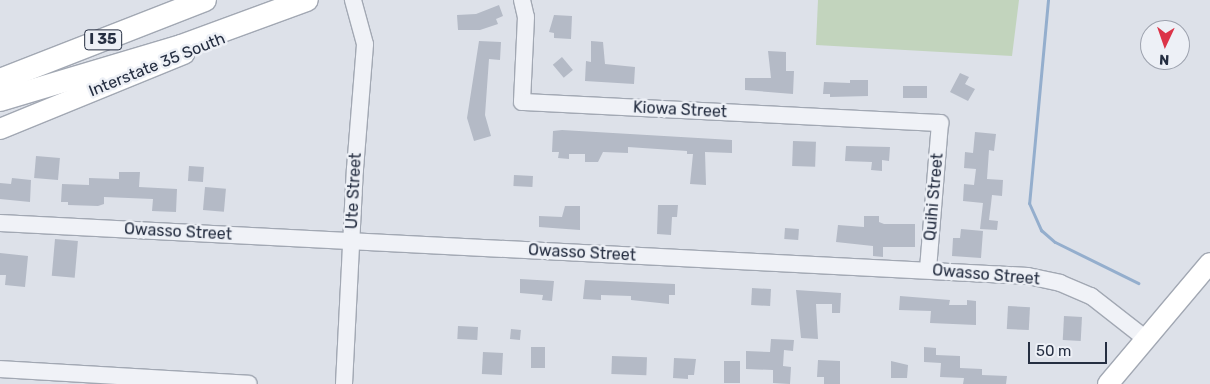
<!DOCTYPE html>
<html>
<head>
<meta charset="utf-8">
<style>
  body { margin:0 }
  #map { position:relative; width:1210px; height:384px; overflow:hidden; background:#dde1e9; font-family:Rubik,sans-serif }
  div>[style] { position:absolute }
  .green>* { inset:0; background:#c2d4bd }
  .stream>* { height:3px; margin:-1.5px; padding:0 1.5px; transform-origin:1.5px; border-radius:1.5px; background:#94aecd }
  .building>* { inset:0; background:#b4bac6; transform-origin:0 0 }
  .roads { filter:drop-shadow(1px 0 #a2a8b3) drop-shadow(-1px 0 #a2a8b3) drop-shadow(0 1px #a2a8b3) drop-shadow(0 -1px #a2a8b3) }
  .minor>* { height:16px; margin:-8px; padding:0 8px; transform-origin:8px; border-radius:8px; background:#f0f2f7 }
  .major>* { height:20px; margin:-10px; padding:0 10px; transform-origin:10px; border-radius:10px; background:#fff }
  .highway>* { height:22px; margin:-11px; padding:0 11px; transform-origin:11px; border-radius:11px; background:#fff }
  span { translate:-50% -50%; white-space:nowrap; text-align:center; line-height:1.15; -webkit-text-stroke:5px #edf0f6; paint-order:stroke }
  .shield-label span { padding:1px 4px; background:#edf0f6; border:1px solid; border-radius:4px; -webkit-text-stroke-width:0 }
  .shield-label { font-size:15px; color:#252e41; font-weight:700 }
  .street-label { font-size:16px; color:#252e41 }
  .north { position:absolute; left:1140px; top:20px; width:50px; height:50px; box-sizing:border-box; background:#edf0f6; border:1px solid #9da2ae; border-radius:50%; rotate:183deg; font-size:14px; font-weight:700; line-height:20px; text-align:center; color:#252e41 }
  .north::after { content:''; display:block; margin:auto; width:18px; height:22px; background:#dc3448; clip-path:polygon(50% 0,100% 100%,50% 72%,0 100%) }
  .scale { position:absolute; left:1028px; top:342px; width:79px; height:22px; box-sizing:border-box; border:2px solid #252e41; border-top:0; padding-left:6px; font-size:15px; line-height:18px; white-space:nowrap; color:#252e41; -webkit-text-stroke:4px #edf0f6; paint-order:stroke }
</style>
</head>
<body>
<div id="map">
  <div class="green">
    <i style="clip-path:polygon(818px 0,1019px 0,1012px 56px,816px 45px)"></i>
  </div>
  <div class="stream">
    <i style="left:1048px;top:0;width:204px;rotate:95.3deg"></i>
    <i style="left:1029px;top:203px;width:30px;rotate:66deg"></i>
    <i style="left:1041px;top:230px;width:18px;rotate:41deg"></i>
    <i style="left:1055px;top:242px;width:93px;rotate:26.3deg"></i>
  </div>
  <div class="building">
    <i style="clip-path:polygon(499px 5px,503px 16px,496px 19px,498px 24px,480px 30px,458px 30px,457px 15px,476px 14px)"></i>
    <i style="clip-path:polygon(554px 15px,572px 16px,571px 39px,554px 38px,554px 33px,549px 32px)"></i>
    <i style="clip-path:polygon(479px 41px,501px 42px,500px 60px,489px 59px,485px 115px,491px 136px,474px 141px,467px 118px)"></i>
    <i style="clip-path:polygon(591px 41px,603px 42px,605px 64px,635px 67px,634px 84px,585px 81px,586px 61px,591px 62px)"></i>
    <i style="clip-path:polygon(768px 51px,786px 52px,786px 71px,794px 71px,793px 94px,745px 90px,745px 78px,771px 78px)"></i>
    <i style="left:562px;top:57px;width:17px;height:12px;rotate:50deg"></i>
    <i style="clip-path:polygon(960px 73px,969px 77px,965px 84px,975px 89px,968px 101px,950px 92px)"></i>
    <i style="clip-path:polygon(850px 80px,868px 80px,868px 96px,830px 97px,830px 94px,823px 94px,824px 82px,850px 83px)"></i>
    <i style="left:903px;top:86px;width:24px;height:12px"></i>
    <i style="clip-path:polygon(562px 130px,732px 140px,732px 153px,705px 152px,706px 185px,690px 184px,693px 154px,687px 154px,687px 151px,628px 147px,628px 153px,603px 152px,598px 162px,585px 162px,585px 154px,569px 154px,569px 159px,558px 158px,559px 152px,552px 152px,553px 131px)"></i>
    <i style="clip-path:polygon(975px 132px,996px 134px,994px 151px,989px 150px,987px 179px,1003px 180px,1002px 196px,992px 195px,991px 204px,989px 220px,998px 221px,997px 230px,980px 229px,983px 203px,963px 201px,964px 184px,974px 185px,976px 169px,964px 168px,965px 152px,973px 153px)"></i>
    <i style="left:793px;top:141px;width:23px;height:25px;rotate:2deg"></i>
    <i style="clip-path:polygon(846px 146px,890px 147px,889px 161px,882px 160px,882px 171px,871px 170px,872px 162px,845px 161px)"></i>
    <i style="left:36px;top:156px;width:24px;height:22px;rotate:5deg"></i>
    <i style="left:189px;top:166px;width:15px;height:15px;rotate:4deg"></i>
    <i style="clip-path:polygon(119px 172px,140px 172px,139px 187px,177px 189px,176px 212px,152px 211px,153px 199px,104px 197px,104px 204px,98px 206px,68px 205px,68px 202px,61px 202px,62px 184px,89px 185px,89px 178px,119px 179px)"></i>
    <i style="left:514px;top:175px;width:19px;height:11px;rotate:3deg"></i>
    <i style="clip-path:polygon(12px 178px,31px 180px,30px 202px,0 199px,0 183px,11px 184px)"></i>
    <i style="left:205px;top:187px;width:21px;height:23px;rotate:5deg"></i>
    <i style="clip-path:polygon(658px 205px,678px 205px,677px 217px,672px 217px,671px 235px,657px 234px)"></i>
    <i style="clip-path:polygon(565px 206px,580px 206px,580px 230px,539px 227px,539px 216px,562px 217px)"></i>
    <i style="clip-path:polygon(864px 216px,879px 216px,879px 222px,884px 224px,915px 224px,915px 247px,883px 247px,883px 257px,873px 256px,873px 246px,836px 242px,838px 225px,864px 227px)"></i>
    <i style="left:785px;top:228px;width:14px;height:11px;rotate:4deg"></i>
    <i style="clip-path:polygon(961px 229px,983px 231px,981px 258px,952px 256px,953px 238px,960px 238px)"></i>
    <i style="left:55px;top:239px;width:23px;height:37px;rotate:5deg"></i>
    <i style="clip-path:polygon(0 253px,28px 256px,25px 287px,5px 285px,6px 275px,0 275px)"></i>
    <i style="clip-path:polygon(520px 279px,554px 281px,552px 301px,542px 300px,543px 295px,520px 293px)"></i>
    <i style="clip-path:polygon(585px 280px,675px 284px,675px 295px,669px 295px,669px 304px,631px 300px,631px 296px,601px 295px,601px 300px,583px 299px)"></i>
    <i style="left:752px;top:288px;width:19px;height:17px;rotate:3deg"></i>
    <i style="clip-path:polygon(796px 290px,841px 293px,840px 313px,832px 313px,832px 304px,816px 304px,818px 339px,801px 338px)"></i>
    <i style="clip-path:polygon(900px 296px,950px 300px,949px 305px,967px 305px,967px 300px,976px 301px,976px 325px,930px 323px,931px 311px,899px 310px)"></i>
    <i style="left:1008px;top:306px;width:22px;height:23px;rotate:3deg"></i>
    <i style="left:1064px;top:316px;width:18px;height:24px;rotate:3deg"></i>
    <i style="left:458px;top:326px;width:20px;height:13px;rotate:3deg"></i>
    <i style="left:511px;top:329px;width:10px;height:10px;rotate:6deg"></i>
    <i style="clip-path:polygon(771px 339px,794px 340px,793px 351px,784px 350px,783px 366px,791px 367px,790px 384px,773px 383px,773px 370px,746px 369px,746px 351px,770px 352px)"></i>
    <i style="left:531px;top:347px;width:14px;height:21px"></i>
    <i style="clip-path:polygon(924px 347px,936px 348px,936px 355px,960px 356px,960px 368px,982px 369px,982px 375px,1007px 376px,1006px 384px,963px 384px,964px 378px,940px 377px,941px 363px,924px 362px)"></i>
    <i style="left:483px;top:352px;width:20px;height:22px;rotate:3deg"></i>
    <i style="left:612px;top:356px;width:35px;height:18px;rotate:2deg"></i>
    <i style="clip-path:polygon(674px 358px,696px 359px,694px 375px,688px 375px,688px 379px,673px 378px)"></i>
    <i style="clip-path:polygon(818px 360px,840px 361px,840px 384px,824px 384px,824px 377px,817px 377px)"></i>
    <i style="left:724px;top:361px;width:16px;height:22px"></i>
    <i style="clip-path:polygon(891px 361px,908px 365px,907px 378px,891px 378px)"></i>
  </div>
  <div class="roads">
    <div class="minor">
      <i style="left:522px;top:0;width:17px;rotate:77deg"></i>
      <i style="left:526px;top:17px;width:85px;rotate:92.7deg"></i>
      <i style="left:522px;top:102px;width:419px;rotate:2.9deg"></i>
      <i style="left:940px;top:123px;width:147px;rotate:94.7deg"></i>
      <i style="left:0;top:223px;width:1029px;rotate:2.95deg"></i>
      <i style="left:1028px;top:276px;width:33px;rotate:12deg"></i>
      <i style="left:1060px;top:283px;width:34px;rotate:23deg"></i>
      <i style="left:1091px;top:296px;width:70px;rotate:38deg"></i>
      <i style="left:0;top:369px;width:249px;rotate:3.4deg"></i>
      <i style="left:344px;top:384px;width:215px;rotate:-87.1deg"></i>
      <i style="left:355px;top:169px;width:125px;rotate:-85.4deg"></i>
      <i style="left:365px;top:44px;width:46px;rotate:-105.3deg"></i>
    </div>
    <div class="major">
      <i style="left:0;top:129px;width:199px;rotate:-22.2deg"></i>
      <i style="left:1108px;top:384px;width:158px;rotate:-49.9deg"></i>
    </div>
    <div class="highway">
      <i style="left:0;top:80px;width:220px;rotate:-21.3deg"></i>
      <i style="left:0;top:100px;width:189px;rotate:-16.6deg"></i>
      <i style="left:181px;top:46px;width:134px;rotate:-20.1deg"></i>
    </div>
  </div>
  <div class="shield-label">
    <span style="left:103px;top:40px">I 35</span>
  </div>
  <div class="street-label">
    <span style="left:157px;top:65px;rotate:-22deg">Interstate 35 South</span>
    <span style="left:680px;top:110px;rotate:3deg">Kiowa Street</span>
    <span style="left:354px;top:191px;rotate:-87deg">Ute Street</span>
    <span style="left:934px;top:197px;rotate:-85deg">Quihi Street</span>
    <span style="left:178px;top:232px;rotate:3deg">Owasso Street</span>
    <span style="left:582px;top:253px;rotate:3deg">Owasso Street</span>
    <span style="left:986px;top:275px;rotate:5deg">Owasso Street</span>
  </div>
  <div class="north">N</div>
  <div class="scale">50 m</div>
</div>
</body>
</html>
